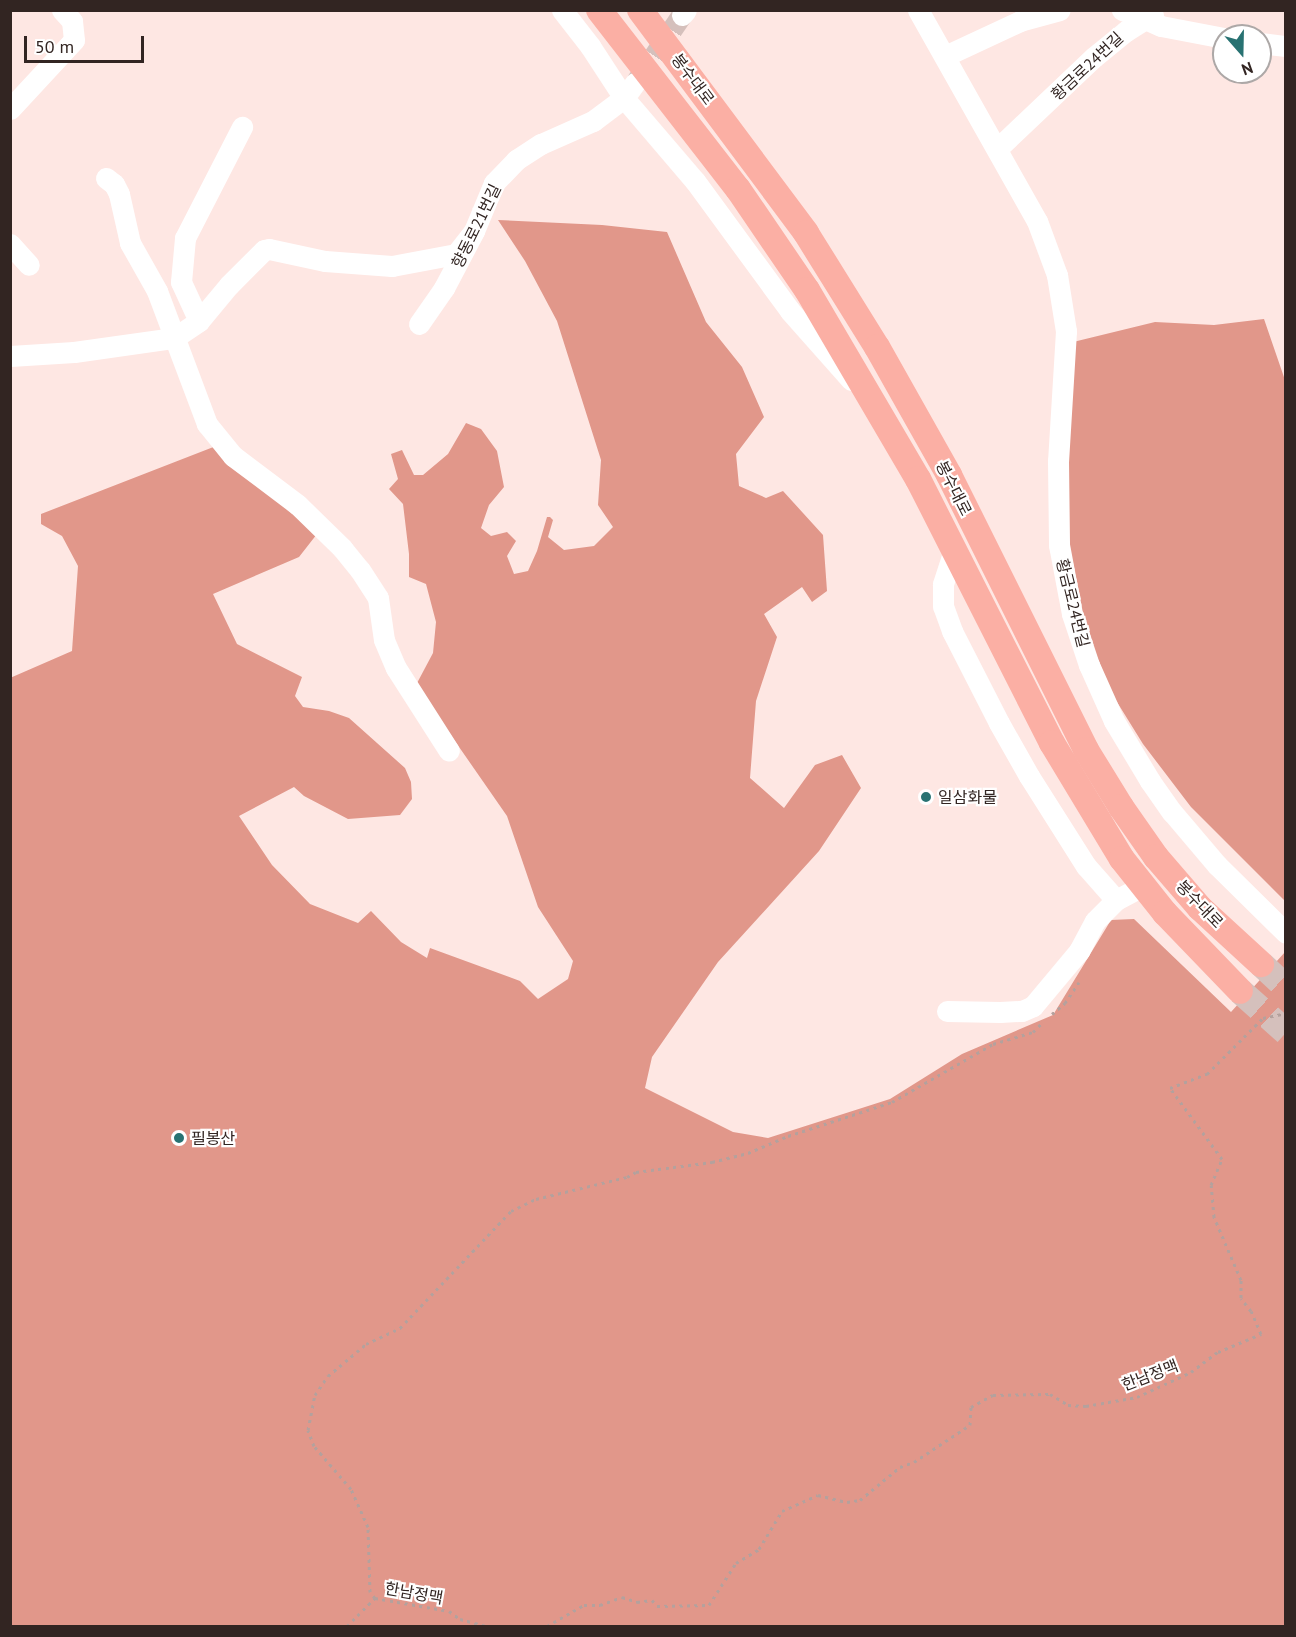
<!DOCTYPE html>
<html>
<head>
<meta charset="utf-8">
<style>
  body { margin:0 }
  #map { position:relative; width:1296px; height:1637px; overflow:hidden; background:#fee7e3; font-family:"PT Sans","Noto Sans KR",sans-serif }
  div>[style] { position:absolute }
  .forest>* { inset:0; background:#e1978a }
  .minor-tunnel>* { height:21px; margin-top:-10.5px; transform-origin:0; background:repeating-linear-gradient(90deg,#d5c0bc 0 21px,transparent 0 31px) }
  .major-tunnel>* { height:26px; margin-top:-13px; transform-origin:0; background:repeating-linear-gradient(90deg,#d5c0bc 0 26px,transparent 0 39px) }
  .path>* { height:3px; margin-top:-1.5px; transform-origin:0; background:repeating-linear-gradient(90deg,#b4a19d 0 3px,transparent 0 7.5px) }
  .minor>* { height:21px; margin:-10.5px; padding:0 10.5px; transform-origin:10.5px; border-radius:10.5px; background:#fff }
  .major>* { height:26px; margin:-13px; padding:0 13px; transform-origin:13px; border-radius:13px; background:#fbafa4 }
  .dots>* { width:16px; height:16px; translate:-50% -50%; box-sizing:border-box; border:3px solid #fff; border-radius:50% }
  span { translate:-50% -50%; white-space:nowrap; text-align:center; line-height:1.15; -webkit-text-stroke:4.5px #fff; paint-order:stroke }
  .street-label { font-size:16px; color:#322522 }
  .poi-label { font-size:16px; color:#322522 }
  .left { translate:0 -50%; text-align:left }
  .frame { position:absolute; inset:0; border:12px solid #322522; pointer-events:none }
  .north { position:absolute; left:1212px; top:24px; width:60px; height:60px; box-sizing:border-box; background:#fff; border:2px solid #ada8a7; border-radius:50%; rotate:160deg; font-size:16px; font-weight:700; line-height:24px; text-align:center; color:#322522 }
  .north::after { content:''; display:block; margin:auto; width:21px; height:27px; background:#287272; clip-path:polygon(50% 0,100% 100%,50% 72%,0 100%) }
  .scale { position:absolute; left:24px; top:36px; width:120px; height:27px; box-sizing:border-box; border:3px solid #322522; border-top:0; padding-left:8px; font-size:18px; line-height:21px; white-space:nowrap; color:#322522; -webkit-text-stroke:4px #fff; paint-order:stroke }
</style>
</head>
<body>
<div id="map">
  <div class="forest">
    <i style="clip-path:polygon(498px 220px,602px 225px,667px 232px,706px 322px,742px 367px,764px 417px,736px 454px,739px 486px,766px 498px,783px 491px,823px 535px,827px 591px,812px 602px,802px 587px,764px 614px,777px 637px,756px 701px,750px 778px,784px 808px,815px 765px,842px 755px,861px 788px,819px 851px,718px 962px,652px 1057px,645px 1088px,733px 1132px,768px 1138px,890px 1099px,962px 1054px,1053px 1015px,1111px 920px,1134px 919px,1231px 1012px,1285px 952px,1285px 1626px,11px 1626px,10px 678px,72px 651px,78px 566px,62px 536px,41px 524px,41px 514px,216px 446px,317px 534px,299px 557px,213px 594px,237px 644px,302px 677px,295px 696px,303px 707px,329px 711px,349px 718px,405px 768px,411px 782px,412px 799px,400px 815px,348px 819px,304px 796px,294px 787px,239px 816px,272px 865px,310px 904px,358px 923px,371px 911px,401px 942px,427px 958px,430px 948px,520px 981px,538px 999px,568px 979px,573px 961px,538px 907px,507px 816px,416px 685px,433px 653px,436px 622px,426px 584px,409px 577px,409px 554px,403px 504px,389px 489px,398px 479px,391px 454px,402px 450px,414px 475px,423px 475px,448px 454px,466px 423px,481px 429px,497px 451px,504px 487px,489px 505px,481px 528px,491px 536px,507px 532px,516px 541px,507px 556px,514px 574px,528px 571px,537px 551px,547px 517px,550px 517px,553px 520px,548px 537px,564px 550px,594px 546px,613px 527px,598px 505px,601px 460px,557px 321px,525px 261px)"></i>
    <i style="clip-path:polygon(1264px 319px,1286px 383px,1285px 901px,1191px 807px,1143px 744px,1112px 694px,1085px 627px,1069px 550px,1065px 479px,1069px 343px,1155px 322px,1214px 325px)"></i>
  </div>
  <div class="minor-tunnel">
    <i style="left:637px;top:81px;width:80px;rotate:-55.7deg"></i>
  </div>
  <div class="major-tunnel">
    <i style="left:1261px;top:964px;width:34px;rotate:43deg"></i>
    <i style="left:1240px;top:991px;width:62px;rotate:41.7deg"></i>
  </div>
  <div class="path">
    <i style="left:1052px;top:1014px;width:17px;rotate:-40deg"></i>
    <i style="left:1065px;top:1003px;width:25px;rotate:-56deg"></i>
    <i style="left:375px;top:1598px;width:8px;rotate:-130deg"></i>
    <i style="left:370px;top:1592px;width:65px;rotate:-91.8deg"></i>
    <i style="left:368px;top:1527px;width:42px;rotate:-114.1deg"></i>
    <i style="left:351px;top:1489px;width:57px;rotate:-130.7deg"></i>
    <i style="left:314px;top:1446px;width:17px;rotate:-111deg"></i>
    <i style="left:308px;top:1430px;width:36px;rotate:-79deg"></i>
    <i style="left:315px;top:1395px;width:23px;rotate:-56deg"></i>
    <i style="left:328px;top:1376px;width:50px;rotate:-40.1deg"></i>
    <i style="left:366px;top:1344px;width:38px;rotate:-25deg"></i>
    <i style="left:400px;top:1328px;width:161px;rotate:-46.5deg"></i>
    <i style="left:511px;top:1211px;width:28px;rotate:-26deg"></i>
    <i style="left:536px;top:1199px;width:94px;rotate:-13.6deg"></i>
    <i style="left:627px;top:1177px;width:10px;rotate:-29deg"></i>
    <i style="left:636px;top:1172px;width:77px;rotate:-7.5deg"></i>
    <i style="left:712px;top:1162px;width:37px;rotate:-14deg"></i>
    <i style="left:748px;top:1153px;width:43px;rotate:-23deg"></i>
    <i style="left:788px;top:1136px;width:109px;rotate:-18.1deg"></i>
    <i style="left:892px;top:1102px;width:116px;rotate:-29.9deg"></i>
    <i style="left:993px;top:1044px;width:42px;rotate:-16.7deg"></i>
    <i style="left:1033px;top:1032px;width:14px;rotate:-45deg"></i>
    <i style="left:347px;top:1626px;width:40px;rotate:-45deg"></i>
    <i style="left:375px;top:1598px;width:75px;rotate:10deg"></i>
    <i style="left:449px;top:1611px;width:14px;rotate:36deg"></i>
    <i style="left:460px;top:1619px;width:27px;rotate:15deg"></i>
    <i style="left:547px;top:1626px;width:43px;rotate:-29.6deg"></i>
    <i style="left:584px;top:1605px;width:16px"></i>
    <i style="left:600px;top:1605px;width:23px;rotate:-20deg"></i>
    <i style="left:622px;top:1597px;width:16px;rotate:18deg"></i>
    <i style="left:637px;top:1602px;width:15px;rotate:-8deg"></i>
    <i style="left:652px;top:1600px;width:8px;rotate:50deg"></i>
    <i style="left:657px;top:1606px;width:52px;rotate:-1.1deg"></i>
    <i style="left:709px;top:1605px;width:50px;rotate:-57.3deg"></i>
    <i style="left:736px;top:1563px;width:27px;rotate:-31deg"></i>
    <i style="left:759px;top:1549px;width:44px;rotate:-58.8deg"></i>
    <i style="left:782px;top:1511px;width:39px;rotate:-24deg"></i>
    <i style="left:818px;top:1495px;width:30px;rotate:14deg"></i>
    <i style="left:847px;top:1502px;width:13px;rotate:-9deg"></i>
    <i style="left:860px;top:1500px;width:52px;rotate:-39.5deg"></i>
    <i style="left:900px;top:1467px;width:15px;rotate:-20deg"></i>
    <i style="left:914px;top:1462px;width:67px;rotate:-33.5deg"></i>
    <i style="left:970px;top:1425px;width:18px;rotate:-87deg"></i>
    <i style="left:971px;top:1407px;width:25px;rotate:-29deg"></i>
    <i style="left:993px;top:1395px;width:57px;rotate:-1deg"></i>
    <i style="left:1050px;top:1394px;width:21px;rotate:31deg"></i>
    <i style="left:1068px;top:1405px;width:18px;rotate:3deg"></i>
    <i style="left:1086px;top:1406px;width:52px;rotate:-10deg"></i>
    <i style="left:1137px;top:1397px;width:60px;rotate:-24.8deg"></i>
    <i style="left:1191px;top:1372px;width:34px;rotate:-37deg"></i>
    <i style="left:1218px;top:1352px;width:47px;rotate:-22.7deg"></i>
    <i style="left:1261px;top:1334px;width:25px;rotate:-113deg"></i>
    <i style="left:1251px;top:1311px;width:16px;rotate:-128deg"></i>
    <i style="left:1241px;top:1298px;width:18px;rotate:-90deg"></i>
    <i style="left:1241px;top:1280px;width:69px;rotate:-113.2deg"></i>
    <i style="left:1214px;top:1217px;width:32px;rotate:-95deg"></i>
    <i style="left:1211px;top:1185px;width:28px;rotate:-67deg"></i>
    <i style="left:1222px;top:1159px;width:88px;rotate:-126.2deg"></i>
    <i style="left:1170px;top:1088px;width:40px;rotate:-21deg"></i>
    <i style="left:1207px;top:1074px;width:79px;rotate:-45deg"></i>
    <i style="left:1263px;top:1018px;width:24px;rotate:-12deg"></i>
  </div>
  <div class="minor">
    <i style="left:562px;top:10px;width:46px;rotate:52.1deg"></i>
    <i style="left:590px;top:46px;width:62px;rotate:56.8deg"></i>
    <i style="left:624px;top:98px;width:109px;rotate:49.5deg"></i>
    <i style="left:695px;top:181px;width:161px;rotate:53.8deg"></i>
    <i style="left:790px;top:311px;width:92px;rotate:48.5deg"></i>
    <i style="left:918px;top:10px;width:242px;rotate:60.6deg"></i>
    <i style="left:1037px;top:221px;width:58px;rotate:69.7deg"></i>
    <i style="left:1057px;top:275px;width:57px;rotate:80.9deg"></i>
    <i style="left:1066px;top:331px;width:130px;rotate:93.5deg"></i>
    <i style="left:1058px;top:461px;width:84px;rotate:89.3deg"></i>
    <i style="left:1059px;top:545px;width:70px;rotate:79.3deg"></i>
    <i style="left:1072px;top:614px;width:54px;rotate:71.6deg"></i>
    <i style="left:1089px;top:665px;width:61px;rotate:65.9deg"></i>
    <i style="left:1114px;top:721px;width:70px;rotate:59deg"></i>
    <i style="left:1150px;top:781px;width:38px;rotate:55deg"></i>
    <i style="left:1172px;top:812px;width:70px;rotate:49.7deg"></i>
    <i style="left:1217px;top:865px;width:97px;rotate:44.6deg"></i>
    <i style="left:1122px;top:10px;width:25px;rotate:21deg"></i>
    <i style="left:1145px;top:19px;width:9px;rotate:-27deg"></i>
    <i style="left:682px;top:15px;width:6px;rotate:-51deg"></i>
    <i style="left:1260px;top:43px;width:26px;rotate:7deg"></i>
    <i style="left:945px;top:56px;width:83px;rotate:-25deg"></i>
    <i style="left:1020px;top:21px;width:41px;rotate:-15.4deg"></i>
    <i style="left:10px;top:109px;width:94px;rotate:-47.2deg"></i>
    <i style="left:74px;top:40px;width:19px;rotate:-96deg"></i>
    <i style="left:72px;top:21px;width:15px;rotate:-132deg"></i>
    <i style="left:998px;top:148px;width:132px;rotate:-43.5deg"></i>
    <i style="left:1094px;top:57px;width:41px;rotate:-39.1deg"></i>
    <i style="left:1126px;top:31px;width:22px;rotate:-32deg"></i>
    <i style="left:1145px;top:19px;width:17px;rotate:24deg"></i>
    <i style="left:1161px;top:26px;width:64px;rotate:10.8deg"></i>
    <i style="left:106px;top:178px;width:10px;rotate:37deg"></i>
    <i style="left:114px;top:184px;width:11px;rotate:63deg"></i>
    <i style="left:119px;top:194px;width:50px;rotate:77.3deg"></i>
    <i style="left:130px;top:243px;width:55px;rotate:60.6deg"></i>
    <i style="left:157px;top:291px;width:142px;rotate:69.4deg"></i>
    <i style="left:207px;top:424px;width:41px;rotate:50.9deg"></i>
    <i style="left:233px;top:456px;width:81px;rotate:37deg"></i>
    <i style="left:298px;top:505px;width:62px;rotate:44.3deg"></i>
    <i style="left:342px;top:548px;width:28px;rotate:51deg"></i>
    <i style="left:360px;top:570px;width:33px;rotate:57deg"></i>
    <i style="left:378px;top:598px;width:42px;rotate:81.9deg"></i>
    <i style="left:384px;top:640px;width:30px;rotate:67deg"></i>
    <i style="left:396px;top:668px;width:98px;rotate:57.4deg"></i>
    <i style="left:10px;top:244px;width:28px;rotate:48deg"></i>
    <i style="left:199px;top:321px;width:43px;rotate:-114.8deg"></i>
    <i style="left:181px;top:282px;width:44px;rotate:-84.8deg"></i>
    <i style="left:185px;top:238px;width:125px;rotate:-62.8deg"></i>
    <i style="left:419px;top:324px;width:44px;rotate:-55.2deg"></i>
    <i style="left:444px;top:288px;width:64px;rotate:-62.2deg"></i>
    <i style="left:474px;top:231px;width:52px;rotate:-67.4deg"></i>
    <i style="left:494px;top:183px;width:32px;rotate:-46deg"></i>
    <i style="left:516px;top:160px;width:30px;rotate:-33deg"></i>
    <i style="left:541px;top:144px;width:57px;rotate:-23.9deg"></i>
    <i style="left:593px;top:121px;width:39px;rotate:-37deg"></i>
    <i style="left:624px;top:98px;width:19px;rotate:-54deg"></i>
    <i style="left:10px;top:356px;width:64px;rotate:-3.6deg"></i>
    <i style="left:74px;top:352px;width:101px;rotate:-8deg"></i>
    <i style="left:174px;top:338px;width:30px;rotate:-34deg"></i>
    <i style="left:199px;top:321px;width:47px;rotate:-50.2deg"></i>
    <i style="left:229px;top:285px;width:49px;rotate:-45deg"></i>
    <i style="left:264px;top:250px;width:5px;rotate:-11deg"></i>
    <i style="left:269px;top:249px;width:57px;rotate:12.1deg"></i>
    <i style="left:325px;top:261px;width:67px;rotate:4.3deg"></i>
    <i style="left:392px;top:266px;width:65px;rotate:-10.6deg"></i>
    <i style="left:456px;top:254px;width:29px;rotate:-52deg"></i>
    <i style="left:954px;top:550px;width:36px;rotate:108deg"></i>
    <i style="left:943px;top:584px;width:22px;rotate:90deg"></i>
    <i style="left:943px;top:606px;width:27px;rotate:70deg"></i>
    <i style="left:952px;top:631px;width:103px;rotate:62.9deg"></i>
    <i style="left:999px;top:723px;width:61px;rotate:60.5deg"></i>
    <i style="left:1029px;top:776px;width:107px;rotate:57.7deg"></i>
    <i style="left:1086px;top:866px;width:45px;rotate:48.6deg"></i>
    <i style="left:1116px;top:900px;width:30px;rotate:-28deg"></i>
    <i style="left:947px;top:1011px;width:53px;rotate:1.1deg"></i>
    <i style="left:1000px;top:1012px;width:22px;rotate:-3deg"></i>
    <i style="left:1022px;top:1011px;width:12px;rotate:-24deg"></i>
    <i style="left:1033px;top:1006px;width:72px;rotate:-50.1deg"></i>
    <i style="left:1079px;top:951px;width:34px;rotate:-62deg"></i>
    <i style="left:1095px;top:921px;width:30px;rotate:-45deg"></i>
  </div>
  <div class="major">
    <i style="left:599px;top:10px;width:227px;rotate:52.2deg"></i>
    <i style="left:738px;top:189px;width:122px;rotate:55.7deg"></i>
    <i style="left:807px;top:290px;width:219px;rotate:59.6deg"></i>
    <i style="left:918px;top:479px;width:296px;rotate:63.1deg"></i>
    <i style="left:1052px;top:743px;width:135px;rotate:58.9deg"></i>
    <i style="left:1122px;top:859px;width:69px;rotate:51.5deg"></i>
    <i style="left:1165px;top:913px;width:108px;rotate:46.1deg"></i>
    <i style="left:640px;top:10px;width:278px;rotate:53.3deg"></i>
    <i style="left:806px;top:233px;width:134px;rotate:58.1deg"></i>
    <i style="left:877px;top:347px;width:147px;rotate:60.6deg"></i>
    <i style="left:949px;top:475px;width:307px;rotate:63.5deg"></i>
    <i style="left:1086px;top:750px;width:67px;rotate:58.4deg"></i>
    <i style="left:1121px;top:807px;width:61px;rotate:55deg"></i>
    <i style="left:1156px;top:857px;width:67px;rotate:49.2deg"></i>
    <i style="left:1200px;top:908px;width:83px;rotate:42.6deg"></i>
  </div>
  <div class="dots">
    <i style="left:926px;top:797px;background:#287272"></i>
    <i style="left:179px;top:1138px;background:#287272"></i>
  </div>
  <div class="street-label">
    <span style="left:1087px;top:66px;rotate:-43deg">황금로24번길</span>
    <span style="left:693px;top:79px;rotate:53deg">봉수대로</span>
    <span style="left:476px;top:226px;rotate:-64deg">향동로21번길</span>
    <span style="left:954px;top:488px;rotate:63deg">봉수대로</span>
    <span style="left:1073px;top:603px;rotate:76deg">황금로24번길</span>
    <span style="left:1200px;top:904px;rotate:46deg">봉수대로</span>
    <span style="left:1150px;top:1375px;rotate:-21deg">한남정맥</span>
    <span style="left:414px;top:1593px;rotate:10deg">한남정맥</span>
  </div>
  <div class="poi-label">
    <span class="left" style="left:938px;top:797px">일삼화물</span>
    <span class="left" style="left:191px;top:1138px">필봉산</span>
  </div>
  <div class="frame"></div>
  <div class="north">N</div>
  <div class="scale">50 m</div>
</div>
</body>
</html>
